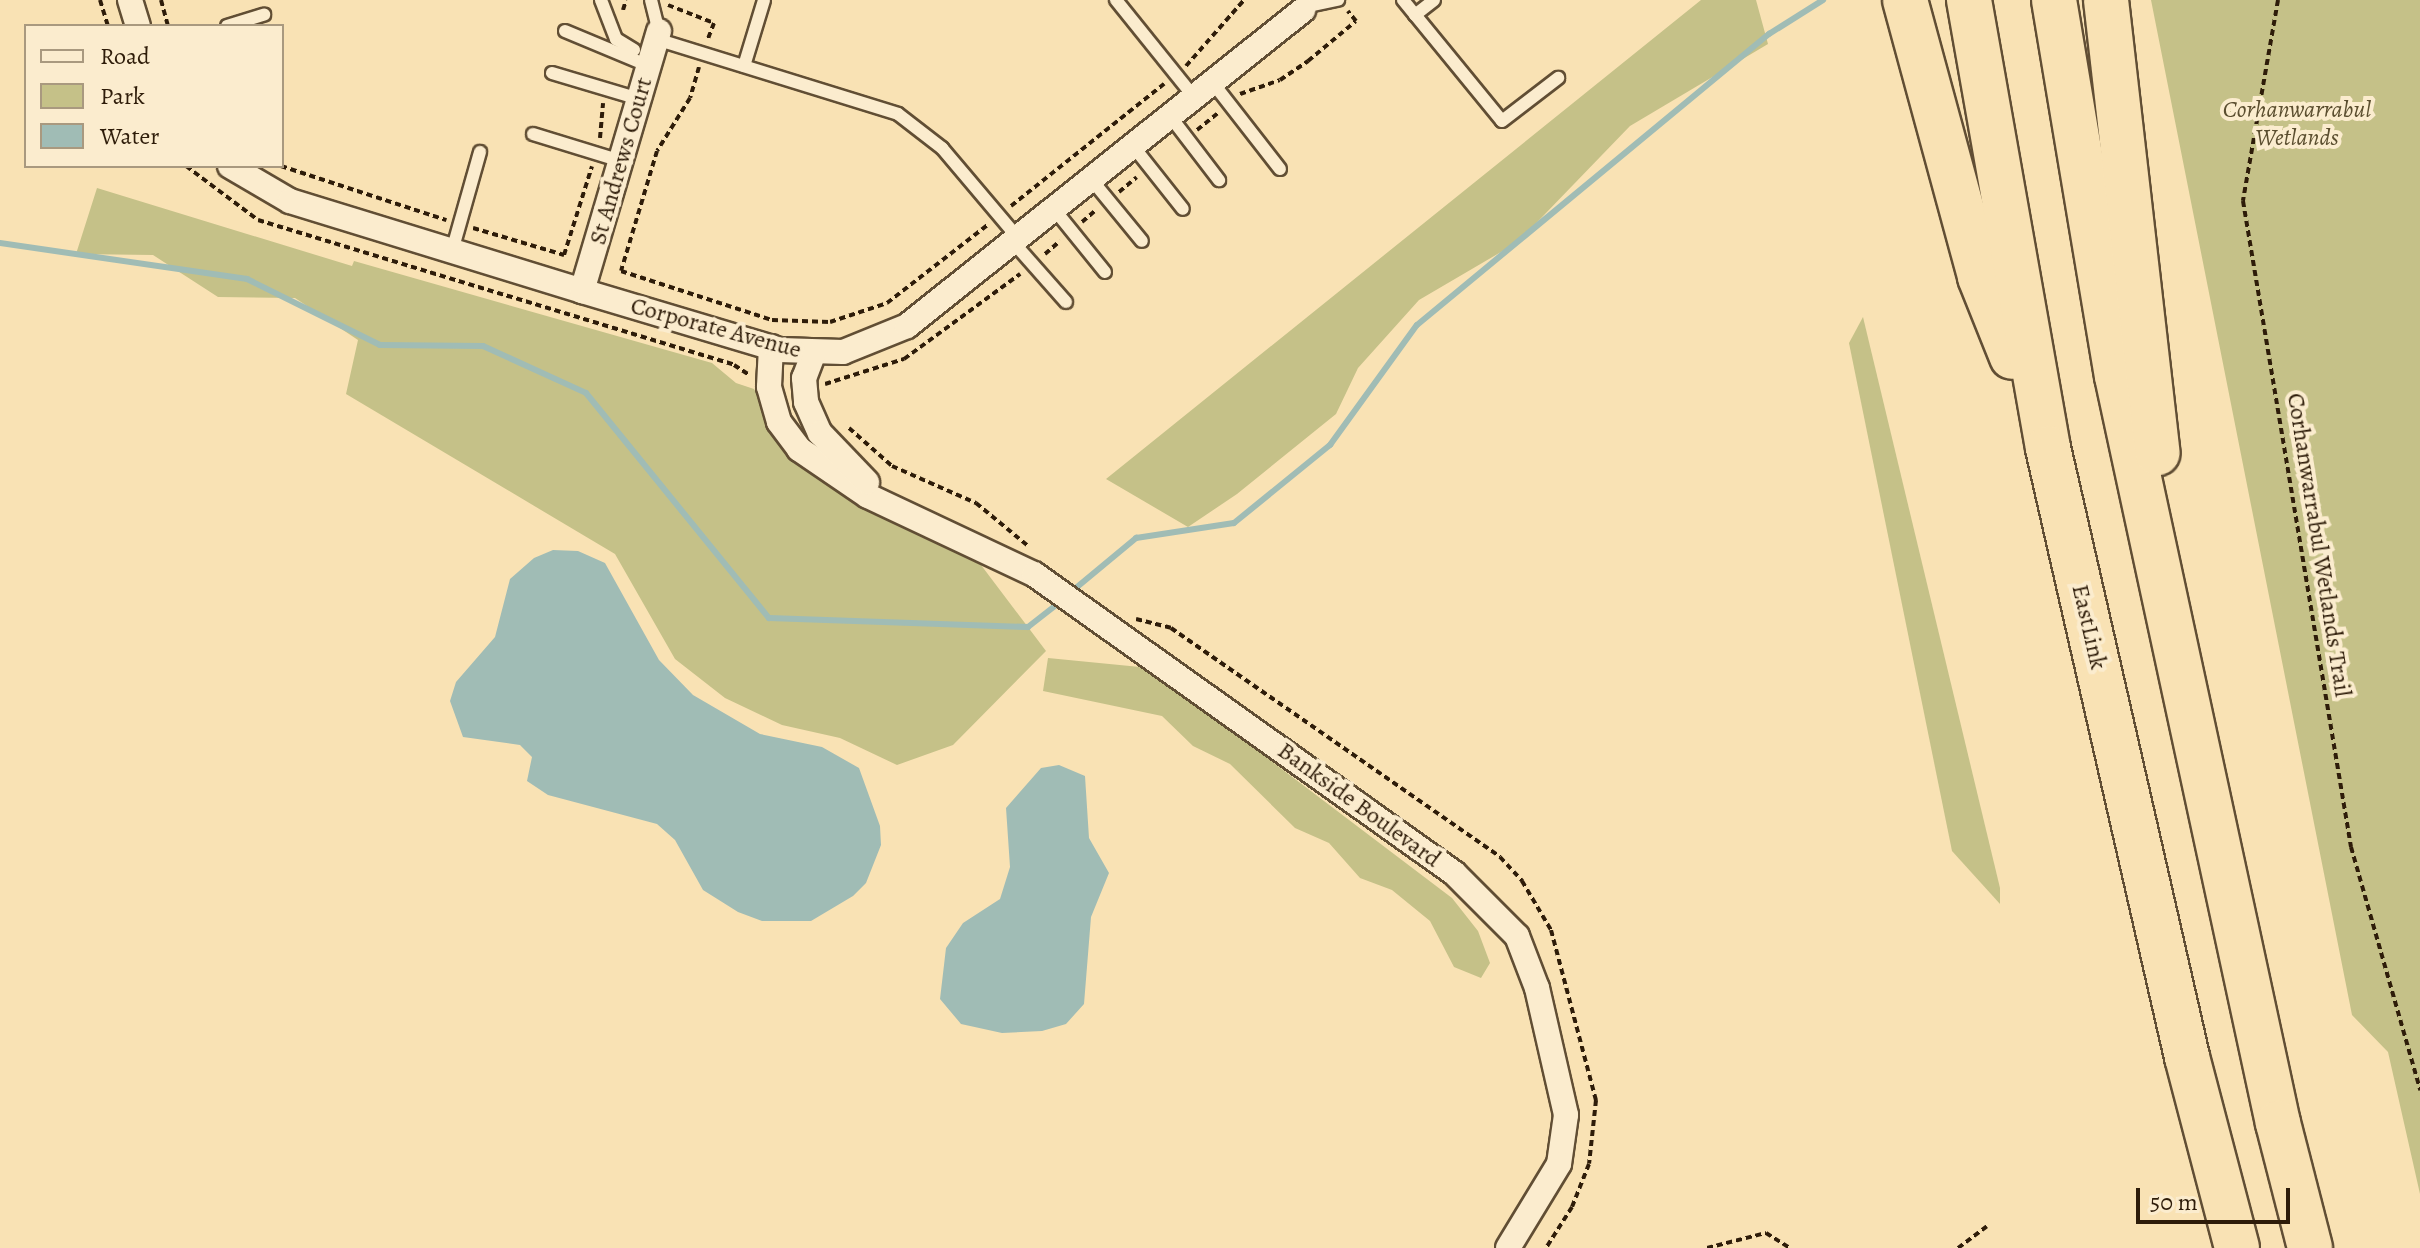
<!DOCTYPE html>
<html>
<head>
<meta charset="utf-8">
<style>
  body { margin:0 }
  #map { position:relative; width:2420px; height:1248px; overflow:hidden; background:#f9e2b4; font-family:Alegreya,serif }
  div>[style] { position:absolute }
  .green>* { inset:0; background:#c5c188 }
  .water>* { inset:0; background:#a0bcb5 }
  .stream>* { height:6px; margin:-3px; padding:0 3px; transform-origin:3px; border-radius:3px; background:#a0bcb5 }
  .path>* { height:4px; margin-top:-2px; transform-origin:0; background:repeating-linear-gradient(90deg,#2e1c09 0 6px,transparent 0 10px) }
  .roads { filter:drop-shadow(2px 0 #614e34) drop-shadow(-2px 0 #614e34) drop-shadow(0 2px #614e34) drop-shadow(0 -2px #614e34) }
  .lane>* { height:12px; margin:-6px; padding:0 6px; transform-origin:6px; border-radius:6px; background:#fbecce }
  .street>* { height:24px; margin:-12px; padding:0 12px; transform-origin:12px; border-radius:12px; background:#fbecce }
  .highway>* { height:44px; margin:-22px; padding:0 22px; transform-origin:22px; border-radius:22px; background:#f9e2b4 }
  span { translate:-50% -50%; white-space:nowrap; text-align:center; line-height:1.15; -webkit-text-stroke:8px #fbecce; paint-order:stroke }
  .park-label { font-size:24px; color:#5b4e2f; font-style:italic }
  .street-label { font-size:24px; color:#2e1c09 }
  .legend { position:absolute; left:24px; top:24px; width:260px; height:144px; box-sizing:border-box; background:#fbecce; border:2px solid #a9997f; margin:0; padding:10px 14px; list-style:none; font-size:24px; color:#2e1c09 }
  .legend li { display:flex; align-items:center; gap:16px; height:40px }
  .legend b { width:40px; border:2px solid #a9997f }
  .scale { position:absolute; left:2136px; top:1188px; width:154px; height:36px; box-sizing:border-box; border:4px solid #2e1c09; border-top:0; padding-left:10px; font-size:24px; line-height:28px; white-space:nowrap; color:#2e1c09; -webkit-text-stroke:6px #fbecce; paint-order:stroke }
</style>
</head>
<body>
<div id="map">
  <div class="green">
    <i style="clip-path:polygon(1701px 0,1756px 0,1768px 44px,1630px 126px,1518px 242px,1419px 300px,1358px 368px,1336px 414px,1237px 494px,1188px 527px,1106px 479px)"></i>
    <i style="clip-path:polygon(2151px 0,2420px 0,2420px 1194px,2388px 1052px,2352px 1015px)"></i>
    <i style="clip-path:polygon(97px 188px,352px 266px,354px 261px,712px 363px,736px 383px,754px 389px,799px 463px,811px 472px,981px 565px,1046px 651px,953px 745px,897px 765px,840px 738px,782px 725px,725px 698px,675px 659px,615px 554px,346px 394px,358px 340px,295px 298px,218px 297px,153px 255px,76px 254px)"></i>
    <i style="clip-path:polygon(1863px 317px,2000px 888px,2000px 904px,1952px 851px,1849px 343px)"></i>
    <i style="clip-path:polygon(1048px 658px,1140px 667px,1192px 701px,1452px 898px,1478px 931px,1490px 963px,1481px 978px,1454px 967px,1430px 921px,1392px 890px,1360px 878px,1329px 843px,1295px 828px,1230px 764px,1193px 746px,1162px 716px,1043px 691px)"></i>
  </div>
  <div class="water">
    <i style="clip-path:polygon(553px 550px,578px 551px,605px 563px,659px 660px,693px 695px,760px 734px,822px 747px,859px 768px,880px 826px,881px 845px,866px 883px,853px 896px,811px 921px,762px 921px,738px 912px,703px 890px,675px 840px,657px 824px,548px 795px,527px 781px,532px 757px,520px 745px,463px 737px,450px 701px,456px 682px,495px 637px,510px 579px,534px 558px)"></i>
    <i style="clip-path:polygon(1059px 765px,1085px 776px,1089px 838px,1109px 873px,1091px 917px,1084px 1004px,1066px 1024px,1042px 1031px,1002px 1033px,961px 1024px,940px 999px,946px 948px,963px 923px,1000px 899px,1010px 867px,1006px 808px,1041px 768px)"></i>
  </div>
  <div class="stream">
    <i style="left:0;top:243px;width:250px;rotate:8.3deg"></i>
    <i style="left:247px;top:279px;width:148px;rotate:26.4deg"></i>
    <i style="left:380px;top:345px;width:103px;rotate:0.6deg"></i>
    <i style="left:483px;top:346px;width:113px;rotate:24.5deg"></i>
    <i style="left:586px;top:393px;width:290px;rotate:50.9deg"></i>
    <i style="left:769px;top:618px;width:259px;rotate:2deg"></i>
    <i style="left:1028px;top:627px;width:41px;rotate:-38deg"></i>
    <i style="left:1071px;top:592px;width:85px;rotate:-39.7deg"></i>
    <i style="left:1136px;top:538px;width:99px;rotate:-8.7deg"></i>
    <i style="left:1234px;top:523px;width:124px;rotate:-39.1deg"></i>
    <i style="left:1330px;top:445px;width:148px;rotate:-54.1deg"></i>
    <i style="left:1417px;top:325px;width:457px;rotate:-39.6deg"></i>
    <i style="left:1769px;top:34px;width:64px;rotate:-32.2deg"></i>
  </div>
  <div class="path">
    <i style="left:100px;top:0;width:27px;rotate:73deg"></i>
    <i style="left:161px;top:0;width:27px;rotate:75deg"></i>
    <i style="left:2278px;top:0;width:204px;rotate:99.9deg"></i>
    <i style="left:2243px;top:201px;width:655px;rotate:80.51deg"></i>
    <i style="left:2351px;top:847px;width:253px;rotate:74.1deg"></i>
    <i style="left:668px;top:5px;width:49px;rotate:21.4deg"></i>
    <i style="left:714px;top:23px;width:17px;rotate:111deg"></i>
    <i style="left:623px;top:10px;width:10px;rotate:-73deg"></i>
    <i style="left:1186px;top:66px;width:88px;rotate:-48.7deg"></i>
    <i style="left:699px;top:67px;width:32px;rotate:106deg"></i>
    <i style="left:690px;top:98px;width:62px;rotate:121.9deg"></i>
    <i style="left:657px;top:151px;width:125px;rotate:106.7deg"></i>
    <i style="left:621px;top:271px;width:159px;rotate:18deg"></i>
    <i style="left:772px;top:320px;width:58px;rotate:2deg"></i>
    <i style="left:830px;top:322px;width:60px;rotate:-18.4deg"></i>
    <i style="left:887px;top:303px;width:129px;rotate:-37.8deg"></i>
    <i style="left:1240px;top:94px;width:42px;rotate:-19.3deg"></i>
    <i style="left:1280px;top:80px;width:34px;rotate:-34deg"></i>
    <i style="left:1308px;top:61px;width:62px;rotate:-39.8deg"></i>
    <i style="left:1356px;top:21px;width:13px;rotate:-129deg"></i>
    <i style="left:1197px;top:130px;width:27px;rotate:-39deg"></i>
    <i style="left:600px;top:138px;width:35px;rotate:-85deg"></i>
    <i style="left:186px;top:166px;width:90px;rotate:36.9deg"></i>
    <i style="left:258px;top:220px;width:498px;rotate:16.9deg"></i>
    <i style="left:734px;top:365px;width:17px;rotate:33deg"></i>
    <i style="left:281px;top:166px;width:174px;rotate:18.1deg"></i>
    <i style="left:1119px;top:192px;width:23px;rotate:-40deg"></i>
    <i style="left:1011px;top:206px;width:196px;rotate:-38.6deg"></i>
    <i style="left:1082px;top:222px;width:18px;rotate:-41deg"></i>
    <i style="left:473px;top:228px;width:95px;rotate:16.5deg"></i>
    <i style="left:564px;top:255px;width:93px;rotate:-72.5deg"></i>
    <i style="left:1045px;top:254px;width:20px;rotate:-41deg"></i>
    <i style="left:825px;top:384px;width:83px;rotate:-17.6deg"></i>
    <i style="left:904px;top:359px;width:144px;rotate:-36.2deg"></i>
    <i style="left:849px;top:428px;width:57px;rotate:41.5deg"></i>
    <i style="left:892px;top:466px;width:92px;rotate:23.8deg"></i>
    <i style="left:976px;top:503px;width:66px;rotate:39.5deg"></i>
    <i style="left:1136px;top:619px;width:36px;rotate:14deg"></i>
    <i style="left:1171px;top:628px;width:401px;rotate:34.8deg"></i>
    <i style="left:1500px;top:857px;width:33px;rotate:47deg"></i>
    <i style="left:1522px;top:881px;width:57px;rotate:59.4deg"></i>
    <i style="left:1551px;top:930px;width:176px;rotate:75.2deg"></i>
    <i style="left:1596px;top:1100px;width:64px;rotate:96.2deg"></i>
    <i style="left:1589px;top:1164px;width:46px;rotate:111.6deg"></i>
    <i style="left:1572px;top:1207px;width:49px;rotate:122.4deg"></i>
    <i style="left:1707px;top:1248px;width:61px;rotate:-14.3deg"></i>
    <i style="left:1766px;top:1233px;width:28px;rotate:32deg"></i>
    <i style="left:1958px;top:1248px;width:36px;rotate:-37deg"></i>
  </div>
  <div class="roads">
    <div class="lane">
      <i style="left:601px;top:0;width:42px;rotate:69deg"></i>
      <i style="left:616px;top:39px;width:21px;rotate:31deg"></i>
      <i style="left:651px;top:0;width:32px;rotate:76deg"></i>
      <i style="left:1116px;top:0;width:124px;rotate:51.2deg"></i>
      <i style="left:1403px;top:0;width:156px;rotate:50.7deg"></i>
      <i style="left:1502px;top:121px;width:71px;rotate:-37.5deg"></i>
      <i style="left:1304px;top:7px;width:35px;rotate:-12deg"></i>
      <i style="left:1415px;top:15px;width:24px;rotate:-38deg"></i>
      <i style="left:227px;top:26px;width:39px;rotate:-17deg"></i>
      <i style="left:565px;top:31px;width:91px;rotate:22.6deg"></i>
      <i style="left:656px;top:39px;width:253px;rotate:17.2deg"></i>
      <i style="left:898px;top:114px;width:56px;rotate:37.7deg"></i>
      <i style="left:942px;top:148px;width:118px;rotate:49.8deg"></i>
      <i style="left:744px;top:66px;width:69px;rotate:-73.1deg"></i>
      <i style="left:552px;top:73px;width:91px;rotate:16.6deg"></i>
      <i style="left:1213px;top:83px;width:109px;rotate:52.1deg"></i>
      <i style="left:1170px;top:116px;width:81px;rotate:52.6deg"></i>
      <i style="left:533px;top:134px;width:92px;rotate:17.1deg"></i>
      <i style="left:1133px;top:146px;width:80px;rotate:51.6deg"></i>
      <i style="left:1091px;top:179px;width:80px;rotate:50.6deg"></i>
      <i style="left:1054px;top:209px;width:81px;rotate:51deg"></i>
      <i style="left:1013px;top:242px;width:80px;rotate:48.5deg"></i>
      <i style="left:452px;top:251px;width:103px;rotate:-74.2deg"></i>
    </div>
    <div class="street">
      <i style="left:130px;top:0;width:27px;rotate:73deg"></i>
      <i style="left:230px;top:166px;width:69px;rotate:30.3deg"></i>
      <i style="left:290px;top:201px;width:306px;rotate:17.1deg"></i>
      <i style="left:582px;top:291px;width:207px;rotate:16.6deg"></i>
      <i style="left:780px;top:350px;width:63px;rotate:1.8deg"></i>
      <i style="left:843px;top:352px;width:69px;rotate:-22.1deg"></i>
      <i style="left:907px;top:326px;width:507px;rotate:-38.59deg"></i>
      <i style="left:582px;top:291px;width:271px;rotate:-73.5deg"></i>
      <i style="left:771px;top:347px;width:40px;rotate:92.9deg"></i>
      <i style="left:769px;top:387px;width:36px;rotate:74deg"></i>
      <i style="left:779px;top:422px;width:34px;rotate:53deg"></i>
      <i style="left:799px;top:449px;width:83px;rotate:34.3deg"></i>
      <i style="left:868px;top:496px;width:183px;rotate:25.2deg"></i>
      <i style="left:1034px;top:574px;width:516px;rotate:35.45deg"></i>
      <i style="left:1454px;top:873px;width:89px;rotate:45deg"></i>
      <i style="left:1517px;top:936px;width:56px;rotate:69deg"></i>
      <i style="left:1537px;top:988px;width:130px;rotate:77.1deg"></i>
      <i style="left:1566px;top:1115px;width:49px;rotate:98.1deg"></i>
      <i style="left:1559px;top:1164px;width:98px;rotate:121.3deg"></i>
      <i style="left:813px;top:355px;width:25px;rotate:111deg"></i>
      <i style="left:804px;top:378px;width:24px;rotate:85deg"></i>
      <i style="left:806px;top:402px;width:34px;rotate:66deg"></i>
      <i style="left:820px;top:433px;width:68px;rotate:46.2deg"></i>
    </div>
    <div class="highway">
      <i style="left:1905px;top:0;width:287px;rotate:74.8deg"></i>
      <i style="left:1980px;top:277px;width:86px;rotate:68.2deg"></i>
      <i style="left:1969px;top:0;width:455px;rotate:80deg"></i>
      <i style="left:2048px;top:448px;width:625px;rotate:77.14deg"></i>
      <i style="left:2187px;top:1057px;width:197px;rotate:75.3deg"></i>
      <i style="left:2054px;top:0;width:381px;rotate:80.5deg"></i>
      <i style="left:2117px;top:376px;width:764px;rotate:77.84deg"></i>
      <i style="left:2278px;top:1123px;width:129px;rotate:75.6deg"></i>
      <i style="left:2106px;top:0;width:456px;rotate:83.5deg"></i>
    </div>
  </div>
  <div class="park-label">
    <span style="left:2297px;top:124px">Corhanwarrabul<br>Wetlands</span>
  </div>
  <div class="street-label">
    <span style="left:621px;top:161px;rotate:-74deg">St Andrews Court</span>
    <span style="left:716px;top:328px;rotate:15deg">Corporate Avenue</span>
    <span style="left:2319px;top:545px;rotate:81deg">Corhanwarrabul Wetlands Trail</span>
    <span style="left:2089px;top:627px;rotate:77deg">EastLink</span>
    <span style="left:1359px;top:805px;rotate:36deg">Bankside Boulevard</span>
  </div>
  <ul class="legend">
  <li><b style="height:10px;background:#fbecce"></b>Road</li>
  <li><b style="height:22px;background:#c5c188"></b>Park</li>
  <li><b style="height:22px;background:#a0bcb5"></b>Water</li>
  </ul>
  <div class="scale">50 m</div>
</div>
</body>
</html>
